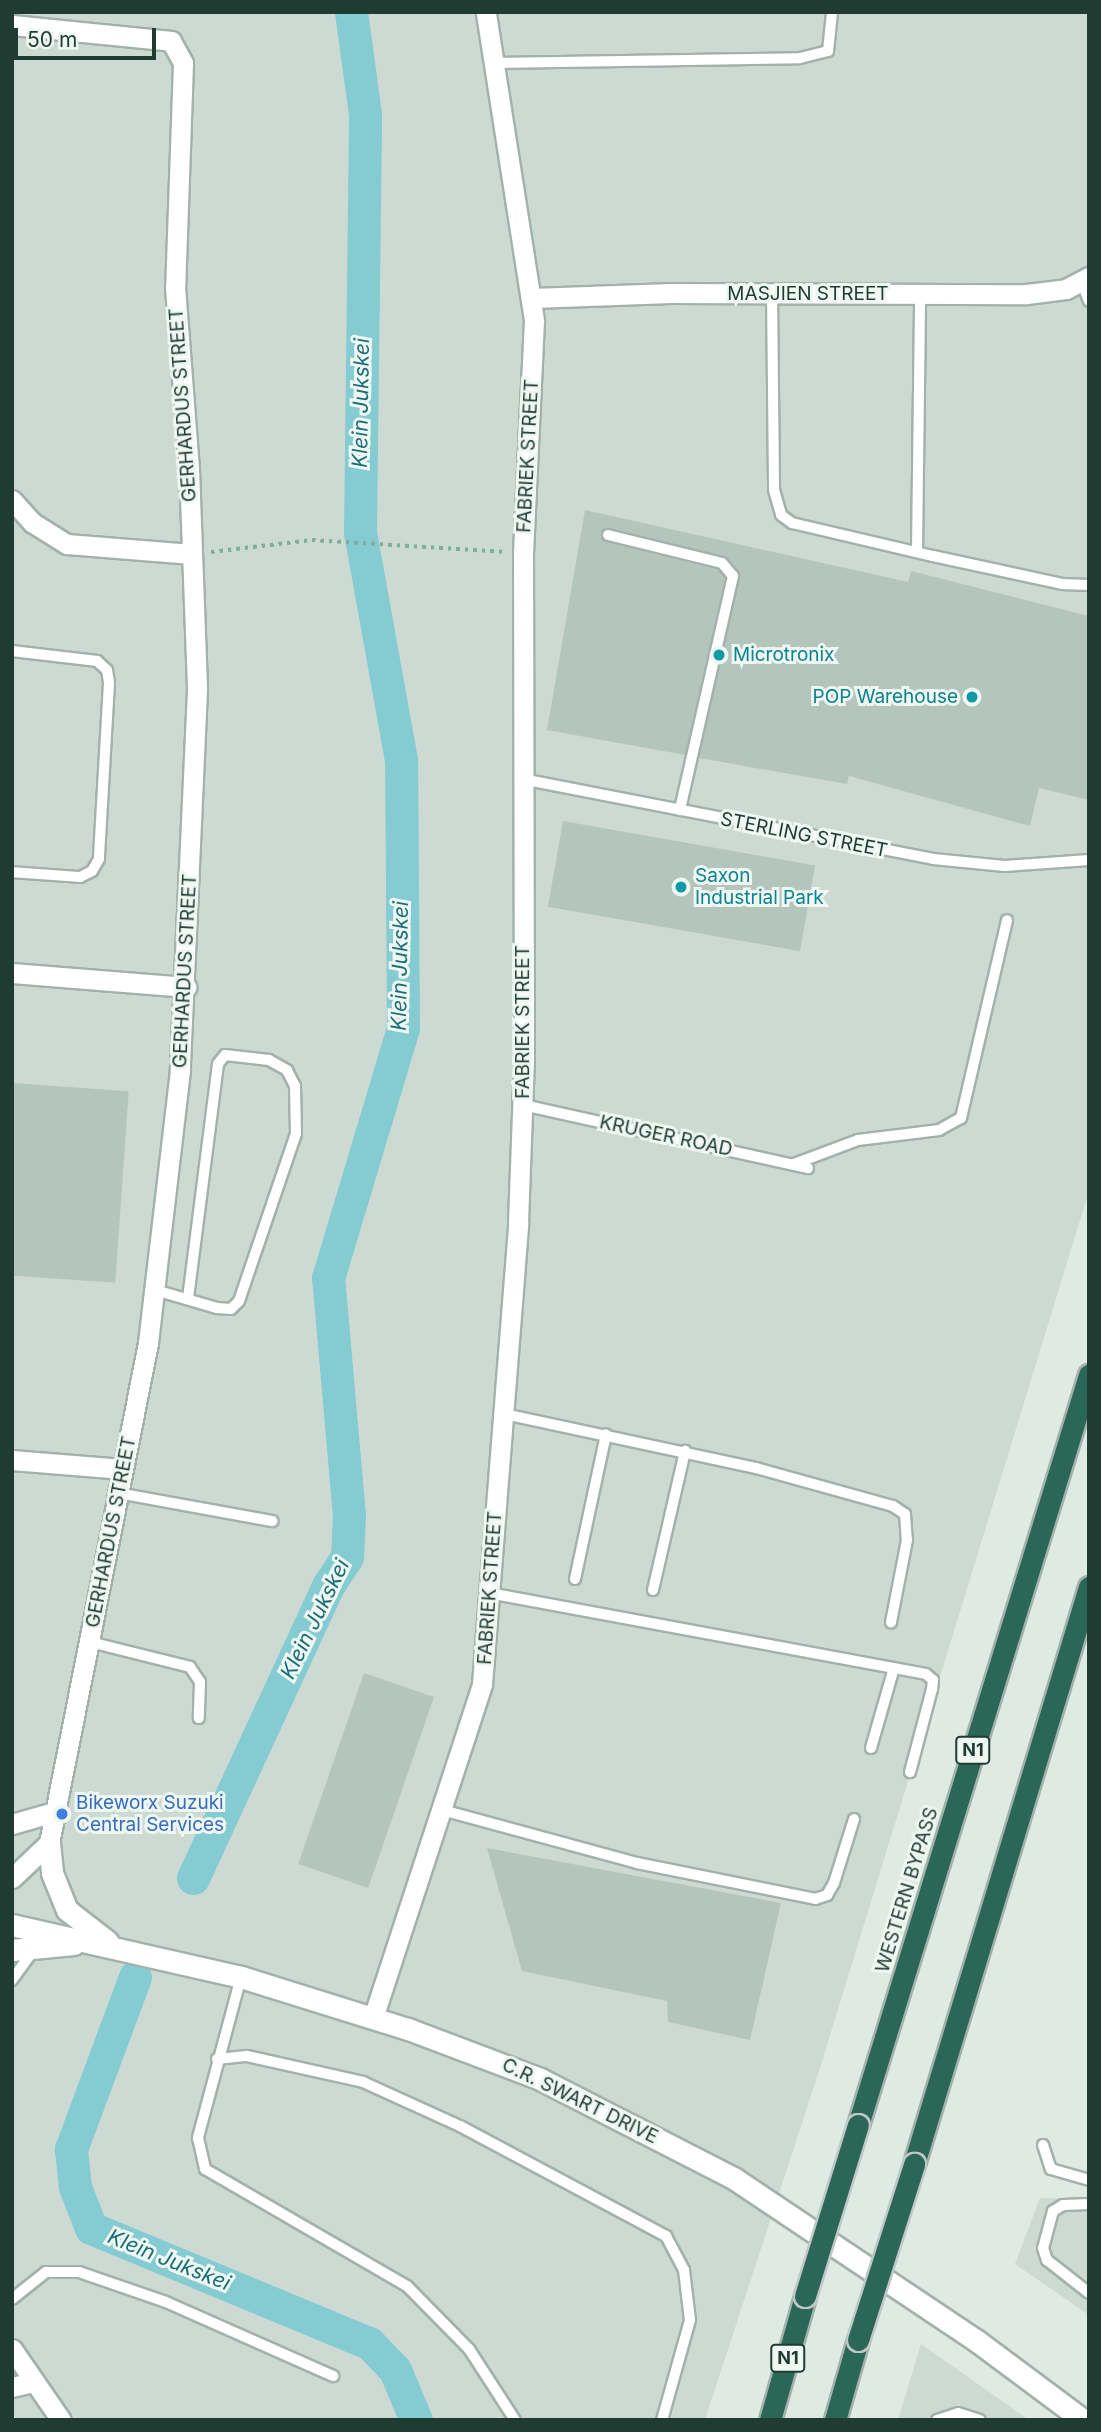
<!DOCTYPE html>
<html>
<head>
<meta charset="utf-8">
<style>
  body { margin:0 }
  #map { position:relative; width:1101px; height:2432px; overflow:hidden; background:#dfeae4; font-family:Inter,sans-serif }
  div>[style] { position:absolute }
  .built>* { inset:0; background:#cddad3 }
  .river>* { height:33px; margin:-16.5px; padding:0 16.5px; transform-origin:16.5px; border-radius:16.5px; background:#85cbd2 }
  .building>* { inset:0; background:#b4c5bd; transform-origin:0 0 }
  .path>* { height:3.5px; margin-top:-1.75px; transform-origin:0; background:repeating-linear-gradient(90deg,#7eaf9c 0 3.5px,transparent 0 8.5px) }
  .roads { filter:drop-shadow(2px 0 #a2b2ab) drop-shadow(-2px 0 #a2b2ab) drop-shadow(0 2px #a2b2ab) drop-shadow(0 -2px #a2b2ab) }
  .lane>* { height:10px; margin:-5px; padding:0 5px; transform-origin:5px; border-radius:5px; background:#fff }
  .street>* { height:19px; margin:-9.5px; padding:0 9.5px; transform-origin:9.5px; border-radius:9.5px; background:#fff }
  .secondary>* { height:21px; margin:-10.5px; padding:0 10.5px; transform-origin:10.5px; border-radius:10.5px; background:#fff }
  .highway>* { height:21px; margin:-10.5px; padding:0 10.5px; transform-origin:10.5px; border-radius:10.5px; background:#2b6757 }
  .bridges { filter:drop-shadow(2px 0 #c0c8c6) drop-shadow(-2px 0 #c0c8c6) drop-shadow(0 2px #c0c8c6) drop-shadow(0 -2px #c0c8c6) }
  .highway-bridge>* { height:21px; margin:-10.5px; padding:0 10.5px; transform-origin:10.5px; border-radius:10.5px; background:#2b6757 }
  .dots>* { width:19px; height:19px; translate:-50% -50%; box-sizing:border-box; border:4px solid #eff7f2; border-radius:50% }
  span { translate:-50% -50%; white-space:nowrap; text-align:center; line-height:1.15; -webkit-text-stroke:6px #eff7f2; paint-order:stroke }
  .shield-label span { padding:2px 5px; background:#eff7f2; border:2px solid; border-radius:5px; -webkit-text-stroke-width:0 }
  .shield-label { font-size:18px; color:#1f3b32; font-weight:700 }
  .street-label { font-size:19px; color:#1f3b32 }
  .culture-label { font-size:19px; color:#0d838f }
  .left { translate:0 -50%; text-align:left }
  .right { translate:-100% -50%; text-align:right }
  .shop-label { font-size:19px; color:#366cbe }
  .water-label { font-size:21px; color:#196e77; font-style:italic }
  .frame { position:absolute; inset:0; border:14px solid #1f3b32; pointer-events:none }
  .scale { position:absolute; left:14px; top:28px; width:142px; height:32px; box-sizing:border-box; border:4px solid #1f3b32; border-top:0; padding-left:9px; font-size:21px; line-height:24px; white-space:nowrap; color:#1f3b32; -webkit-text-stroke:5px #eff7f2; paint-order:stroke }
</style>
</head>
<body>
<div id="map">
  <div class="built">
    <i style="clip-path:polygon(12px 12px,1089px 12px,1089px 1191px,820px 2068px,705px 2420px,12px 2420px)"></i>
    <i style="clip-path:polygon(1040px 2198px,1089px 2199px,1089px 2315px,1015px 2264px)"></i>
    <i style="clip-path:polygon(921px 2344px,1029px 2420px,898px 2420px)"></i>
  </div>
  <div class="river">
    <i style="left:193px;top:1878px;width:322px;rotate:-65.2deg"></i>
    <i style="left:328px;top:1586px;width:35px;rotate:-57deg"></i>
    <i style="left:347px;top:1557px;width:41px;rotate:-87.2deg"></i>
    <i style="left:349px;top:1516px;width:239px;rotate:-95deg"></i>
    <i style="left:328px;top:1278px;width:261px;rotate:-73.3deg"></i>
    <i style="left:403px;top:1028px;width:268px;rotate:-90.4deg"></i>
    <i style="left:401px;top:760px;width:232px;rotate:-100.2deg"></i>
    <i style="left:360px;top:532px;width:418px;rotate:-89.3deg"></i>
    <i style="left:365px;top:114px;width:103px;rotate:-97.8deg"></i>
    <i style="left:135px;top:1977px;width:184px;rotate:110.4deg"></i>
    <i style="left:71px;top:2149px;width:38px;rotate:84deg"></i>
    <i style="left:75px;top:2187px;width:44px;rotate:68.7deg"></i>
    <i style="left:91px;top:2228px;width:301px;rotate:22.5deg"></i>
    <i style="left:369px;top:2343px;width:37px;rotate:46deg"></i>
    <i style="left:395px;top:2370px;width:54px;rotate:67.2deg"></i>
  </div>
  <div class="building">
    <i style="clip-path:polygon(585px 510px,908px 582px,911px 571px,1089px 616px,1089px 800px,1039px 788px,1030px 826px,849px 776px,847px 784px,699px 758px,740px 574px,724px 556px,610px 528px,601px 533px,606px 542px,718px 570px,725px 578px,685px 755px,547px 730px)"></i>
    <i style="left:563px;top:821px;width:256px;height:87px;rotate:10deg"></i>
    <i style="left:12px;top:1083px;width:117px;height:192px;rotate:4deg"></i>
    <i style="left:364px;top:1673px;width:74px;height:202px;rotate:19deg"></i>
    <i style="clip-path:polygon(487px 1848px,781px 1903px,750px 2040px,668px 2022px,667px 2001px,522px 1971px)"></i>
  </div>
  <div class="path">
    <i style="left:211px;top:552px;width:102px;rotate:-6.8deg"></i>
    <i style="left:312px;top:540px;width:195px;rotate:3.5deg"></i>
  </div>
  <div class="roads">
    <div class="lane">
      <i style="left:494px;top:63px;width:306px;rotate:-0.9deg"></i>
      <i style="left:800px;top:58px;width:29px;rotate:-14deg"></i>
      <i style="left:828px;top:51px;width:39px;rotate:-84deg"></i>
      <i style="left:1082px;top:283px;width:19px;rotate:69deg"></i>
      <i style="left:772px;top:293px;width:197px;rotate:89.4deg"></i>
      <i style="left:774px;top:490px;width:26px;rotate:74deg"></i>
      <i style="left:781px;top:515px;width:14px;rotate:36deg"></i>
      <i style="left:792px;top:523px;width:145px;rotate:13.2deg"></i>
      <i style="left:933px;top:556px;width:132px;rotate:12.2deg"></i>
      <i style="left:1062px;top:584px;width:27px;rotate:2deg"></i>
      <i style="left:608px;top:535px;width:117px;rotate:13.8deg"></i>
      <i style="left:722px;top:563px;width:17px;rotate:50deg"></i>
      <i style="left:733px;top:576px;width:240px;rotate:102.8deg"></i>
      <i style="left:917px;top:552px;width:258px;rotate:-89.3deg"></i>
      <i style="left:12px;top:651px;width:86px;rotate:6.7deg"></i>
      <i style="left:97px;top:661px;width:13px;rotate:42deg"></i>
      <i style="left:107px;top:670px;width:13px;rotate:81deg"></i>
      <i style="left:109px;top:683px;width:176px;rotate:93.3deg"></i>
      <i style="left:99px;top:859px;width:14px;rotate:120deg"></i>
      <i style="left:92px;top:871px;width:13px;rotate:153deg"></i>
      <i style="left:80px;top:877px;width:68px;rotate:-175.8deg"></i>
      <i style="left:522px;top:779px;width:419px;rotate:11deg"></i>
      <i style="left:933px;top:859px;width:72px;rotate:5.6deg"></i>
      <i style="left:1005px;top:866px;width:84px;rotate:-4.1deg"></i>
      <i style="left:523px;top:1105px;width:292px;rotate:12.5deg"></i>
      <i style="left:794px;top:1164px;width:68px;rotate:-20.6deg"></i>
      <i style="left:858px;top:1140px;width:82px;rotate:-7deg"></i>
      <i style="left:939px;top:1130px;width:25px;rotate:-29deg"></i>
      <i style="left:961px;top:1118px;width:203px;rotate:-76.9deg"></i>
      <i style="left:155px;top:1290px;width:65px;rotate:16.2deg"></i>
      <i style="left:217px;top:1308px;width:14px;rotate:4deg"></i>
      <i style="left:231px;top:1309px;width:11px;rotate:-45deg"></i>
      <i style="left:239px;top:1301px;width:176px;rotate:-71.2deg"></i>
      <i style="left:296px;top:1134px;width:48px;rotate:-91.2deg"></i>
      <i style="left:295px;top:1086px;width:18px;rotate:-117deg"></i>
      <i style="left:287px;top:1070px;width:21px;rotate:-151deg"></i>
      <i style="left:269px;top:1060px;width:44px;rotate:-173.5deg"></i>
      <i style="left:225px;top:1055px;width:11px;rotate:128deg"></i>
      <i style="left:218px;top:1064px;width:237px;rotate:97.3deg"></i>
      <i style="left:504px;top:1414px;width:258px;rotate:12.1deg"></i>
      <i style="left:756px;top:1468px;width:142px;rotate:15.5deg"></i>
      <i style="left:893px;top:1506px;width:14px;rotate:34deg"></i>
      <i style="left:905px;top:1514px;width:26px;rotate:86deg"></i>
      <i style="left:907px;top:1540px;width:84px;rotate:101deg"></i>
      <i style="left:118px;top:1493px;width:157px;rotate:10.3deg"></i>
      <i style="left:575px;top:1579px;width:148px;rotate:-77.9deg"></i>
      <i style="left:653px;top:1590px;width:143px;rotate:-77deg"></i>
      <i style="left:489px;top:1593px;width:444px;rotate:10.5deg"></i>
      <i style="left:926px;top:1674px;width:9px;rotate:41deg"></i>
      <i style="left:933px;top:1680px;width:9px;rotate:96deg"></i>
      <i style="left:932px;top:1689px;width:86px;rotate:104.8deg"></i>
      <i style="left:90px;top:1642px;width:103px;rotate:14deg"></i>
      <i style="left:190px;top:1667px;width:18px;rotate:56deg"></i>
      <i style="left:200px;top:1682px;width:36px;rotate:92deg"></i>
      <i style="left:871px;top:1748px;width:83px;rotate:-74deg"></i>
      <i style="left:442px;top:1810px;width:202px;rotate:15.2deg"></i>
      <i style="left:637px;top:1863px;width:182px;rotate:11.4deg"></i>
      <i style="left:815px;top:1899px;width:13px;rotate:-18deg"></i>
      <i style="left:827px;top:1895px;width:14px;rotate:-60deg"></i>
      <i style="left:834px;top:1883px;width:67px;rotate:-72.6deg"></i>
      <i style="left:241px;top:1977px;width:167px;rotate:105deg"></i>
      <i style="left:198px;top:2138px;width:32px;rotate:77deg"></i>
      <i style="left:205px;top:2169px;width:233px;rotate:30.1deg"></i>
      <i style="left:407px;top:2286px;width:88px;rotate:45.5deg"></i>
      <i style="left:469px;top:2349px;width:85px;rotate:57.1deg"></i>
      <i style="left:12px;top:1980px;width:39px;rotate:-54deg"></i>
      <i style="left:217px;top:2059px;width:30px;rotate:-6deg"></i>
      <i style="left:247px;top:2056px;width:119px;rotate:12.6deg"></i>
      <i style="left:363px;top:2082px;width:107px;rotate:24.4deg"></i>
      <i style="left:460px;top:2126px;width:234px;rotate:28.1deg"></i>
      <i style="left:666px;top:2236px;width:38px;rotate:62deg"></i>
      <i style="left:684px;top:2270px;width:50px;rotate:83.2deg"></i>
      <i style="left:690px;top:2320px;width:104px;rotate:105.6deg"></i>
      <i style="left:1043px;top:2145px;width:25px;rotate:72deg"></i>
      <i style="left:1051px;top:2169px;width:40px;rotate:16deg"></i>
      <i style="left:1089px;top:2204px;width:26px;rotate:178deg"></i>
      <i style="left:1063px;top:2205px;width:12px;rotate:149deg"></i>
      <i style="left:1053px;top:2211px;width:38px;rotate:105deg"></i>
      <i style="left:1043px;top:2248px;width:13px;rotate:72deg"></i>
      <i style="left:1047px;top:2260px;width:53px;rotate:38.2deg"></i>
      <i style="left:12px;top:2299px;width:43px;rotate:-38.5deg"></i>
      <i style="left:46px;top:2272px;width:33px"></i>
      <i style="left:79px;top:2272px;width:92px;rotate:19deg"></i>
      <i style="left:166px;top:2302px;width:183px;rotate:23.9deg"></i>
      <i style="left:937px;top:2420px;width:22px;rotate:-18deg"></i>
      <i style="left:958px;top:2413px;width:23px;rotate:18deg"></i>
    </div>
    <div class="street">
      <i style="left:12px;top:25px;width:160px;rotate:5.7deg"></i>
      <i style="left:171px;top:41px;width:25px;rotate:61deg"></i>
      <i style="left:183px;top:63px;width:224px;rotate:92deg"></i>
      <i style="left:175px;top:287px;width:183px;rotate:85.6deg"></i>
      <i style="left:189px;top:469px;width:221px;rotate:87.9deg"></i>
      <i style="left:197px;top:690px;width:380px;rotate:92.6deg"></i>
      <i style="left:180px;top:1070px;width:275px;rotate:96.7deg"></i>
      <i style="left:148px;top:1343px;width:510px;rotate:101.2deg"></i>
      <i style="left:49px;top:1843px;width:51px;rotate:136.6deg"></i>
      <i style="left:532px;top:298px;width:139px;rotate:-2.1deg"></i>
      <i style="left:671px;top:293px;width:355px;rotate:0.2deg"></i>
      <i style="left:1026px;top:294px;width:40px;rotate:-7.1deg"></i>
      <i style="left:1066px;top:289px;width:26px;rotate:-28deg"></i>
      <i style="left:12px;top:500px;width:31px;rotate:48deg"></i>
      <i style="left:33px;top:523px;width:40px;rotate:32deg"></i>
      <i style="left:67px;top:544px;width:125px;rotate:4.6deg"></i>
      <i style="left:12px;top:973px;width:175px;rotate:4.6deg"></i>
      <i style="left:12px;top:1460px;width:111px;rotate:4.6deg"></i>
      <i style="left:12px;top:1824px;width:44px;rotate:-15.9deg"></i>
      <i style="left:373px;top:2018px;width:351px;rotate:-71.9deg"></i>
      <i style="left:482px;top:1684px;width:463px;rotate:-85.5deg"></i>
      <i style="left:518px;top:1222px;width:161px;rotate:-87.9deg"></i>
      <i style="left:524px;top:1061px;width:508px;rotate:-90.11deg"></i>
      <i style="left:523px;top:553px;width:233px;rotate:-87.3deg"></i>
      <i style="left:534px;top:320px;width:312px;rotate:-98.9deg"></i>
      <i style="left:12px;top:2349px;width:86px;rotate:55.4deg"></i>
      <i style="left:12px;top:2387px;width:23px;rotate:-13deg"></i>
    </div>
    <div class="secondary">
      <i style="left:49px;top:1843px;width:30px;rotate:84deg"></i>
      <i style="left:52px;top:1873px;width:40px;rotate:68deg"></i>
      <i style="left:67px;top:1910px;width:51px;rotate:37.8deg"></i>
      <i style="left:12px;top:1925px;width:235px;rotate:12.8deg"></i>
      <i style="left:241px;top:1977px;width:175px;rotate:17.3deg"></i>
      <i style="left:408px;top:2029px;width:141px;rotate:20.7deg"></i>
      <i style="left:540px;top:2079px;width:219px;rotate:27.1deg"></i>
      <i style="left:735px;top:2179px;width:291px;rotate:33.8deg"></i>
      <i style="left:977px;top:2341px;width:132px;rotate:36.7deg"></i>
      <i style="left:12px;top:1950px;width:62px;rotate:-5.5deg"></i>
    </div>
    <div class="highway">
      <i style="left:858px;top:2125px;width:785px;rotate:-72.88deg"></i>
      <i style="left:914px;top:2164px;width:603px;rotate:-73.13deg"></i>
      <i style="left:770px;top:2420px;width:129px;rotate:-74.2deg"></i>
      <i style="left:835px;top:2420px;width:83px;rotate:-74deg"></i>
    </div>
  </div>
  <div class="bridges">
    <div class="highway-bridge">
      <i style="left:805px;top:2296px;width:179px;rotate:-72.8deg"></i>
      <i style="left:858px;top:2340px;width:185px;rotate:-72.3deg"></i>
    </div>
  </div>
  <div class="dots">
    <i style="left:719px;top:655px;background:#0f9aa8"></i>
    <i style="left:972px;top:697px;background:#0f9aa8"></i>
    <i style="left:681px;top:887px;background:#0f9aa8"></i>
    <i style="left:62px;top:1814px;background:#3f7fe0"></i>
  </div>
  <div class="shield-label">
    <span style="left:973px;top:1750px">N1</span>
    <span style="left:788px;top:2358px">N1</span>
  </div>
  <div class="street-label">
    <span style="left:808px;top:294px">MASJIEN STREET</span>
    <span style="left:183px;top:405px;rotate:-94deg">GERHARDUS STREET</span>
    <span style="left:528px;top:456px;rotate:-87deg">FABRIEK STREET</span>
    <span style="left:804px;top:835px;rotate:11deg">STERLING STREET</span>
    <span style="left:185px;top:971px;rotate:-87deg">GERHARDUS STREET</span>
    <span style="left:523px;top:1022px;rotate:-90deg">FABRIEK STREET</span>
    <span style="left:666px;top:1136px;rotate:12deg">KRUGER ROAD</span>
    <span style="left:111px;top:1532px;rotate:-79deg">GERHARDUS STREET</span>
    <span style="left:490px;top:1588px;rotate:-86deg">FABRIEK STREET</span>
    <span style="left:907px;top:1890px;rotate:-73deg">WESTERN BYPASS</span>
    <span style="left:580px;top:2101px;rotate:26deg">C.R. SWART DRIVE</span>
  </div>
  <div class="culture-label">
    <span class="left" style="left:733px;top:655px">Microtronix</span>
    <span class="right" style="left:958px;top:697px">POP Warehouse</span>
    <span class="left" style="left:695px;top:887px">Saxon<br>Industrial Park</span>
  </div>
  <div class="shop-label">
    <span class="left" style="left:76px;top:1814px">Bikeworx Suzuki<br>Central Services</span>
  </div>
  <div class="water-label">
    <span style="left:361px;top:403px;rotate:-89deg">Klein Jukskei</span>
    <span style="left:400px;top:966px;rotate:-89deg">Klein Jukskei</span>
    <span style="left:315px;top:1619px;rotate:-64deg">Klein Jukskei</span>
    <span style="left:169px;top:2260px;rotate:22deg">Klein Jukskei</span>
  </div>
  <div class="frame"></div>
  <div class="scale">50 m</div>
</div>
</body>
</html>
